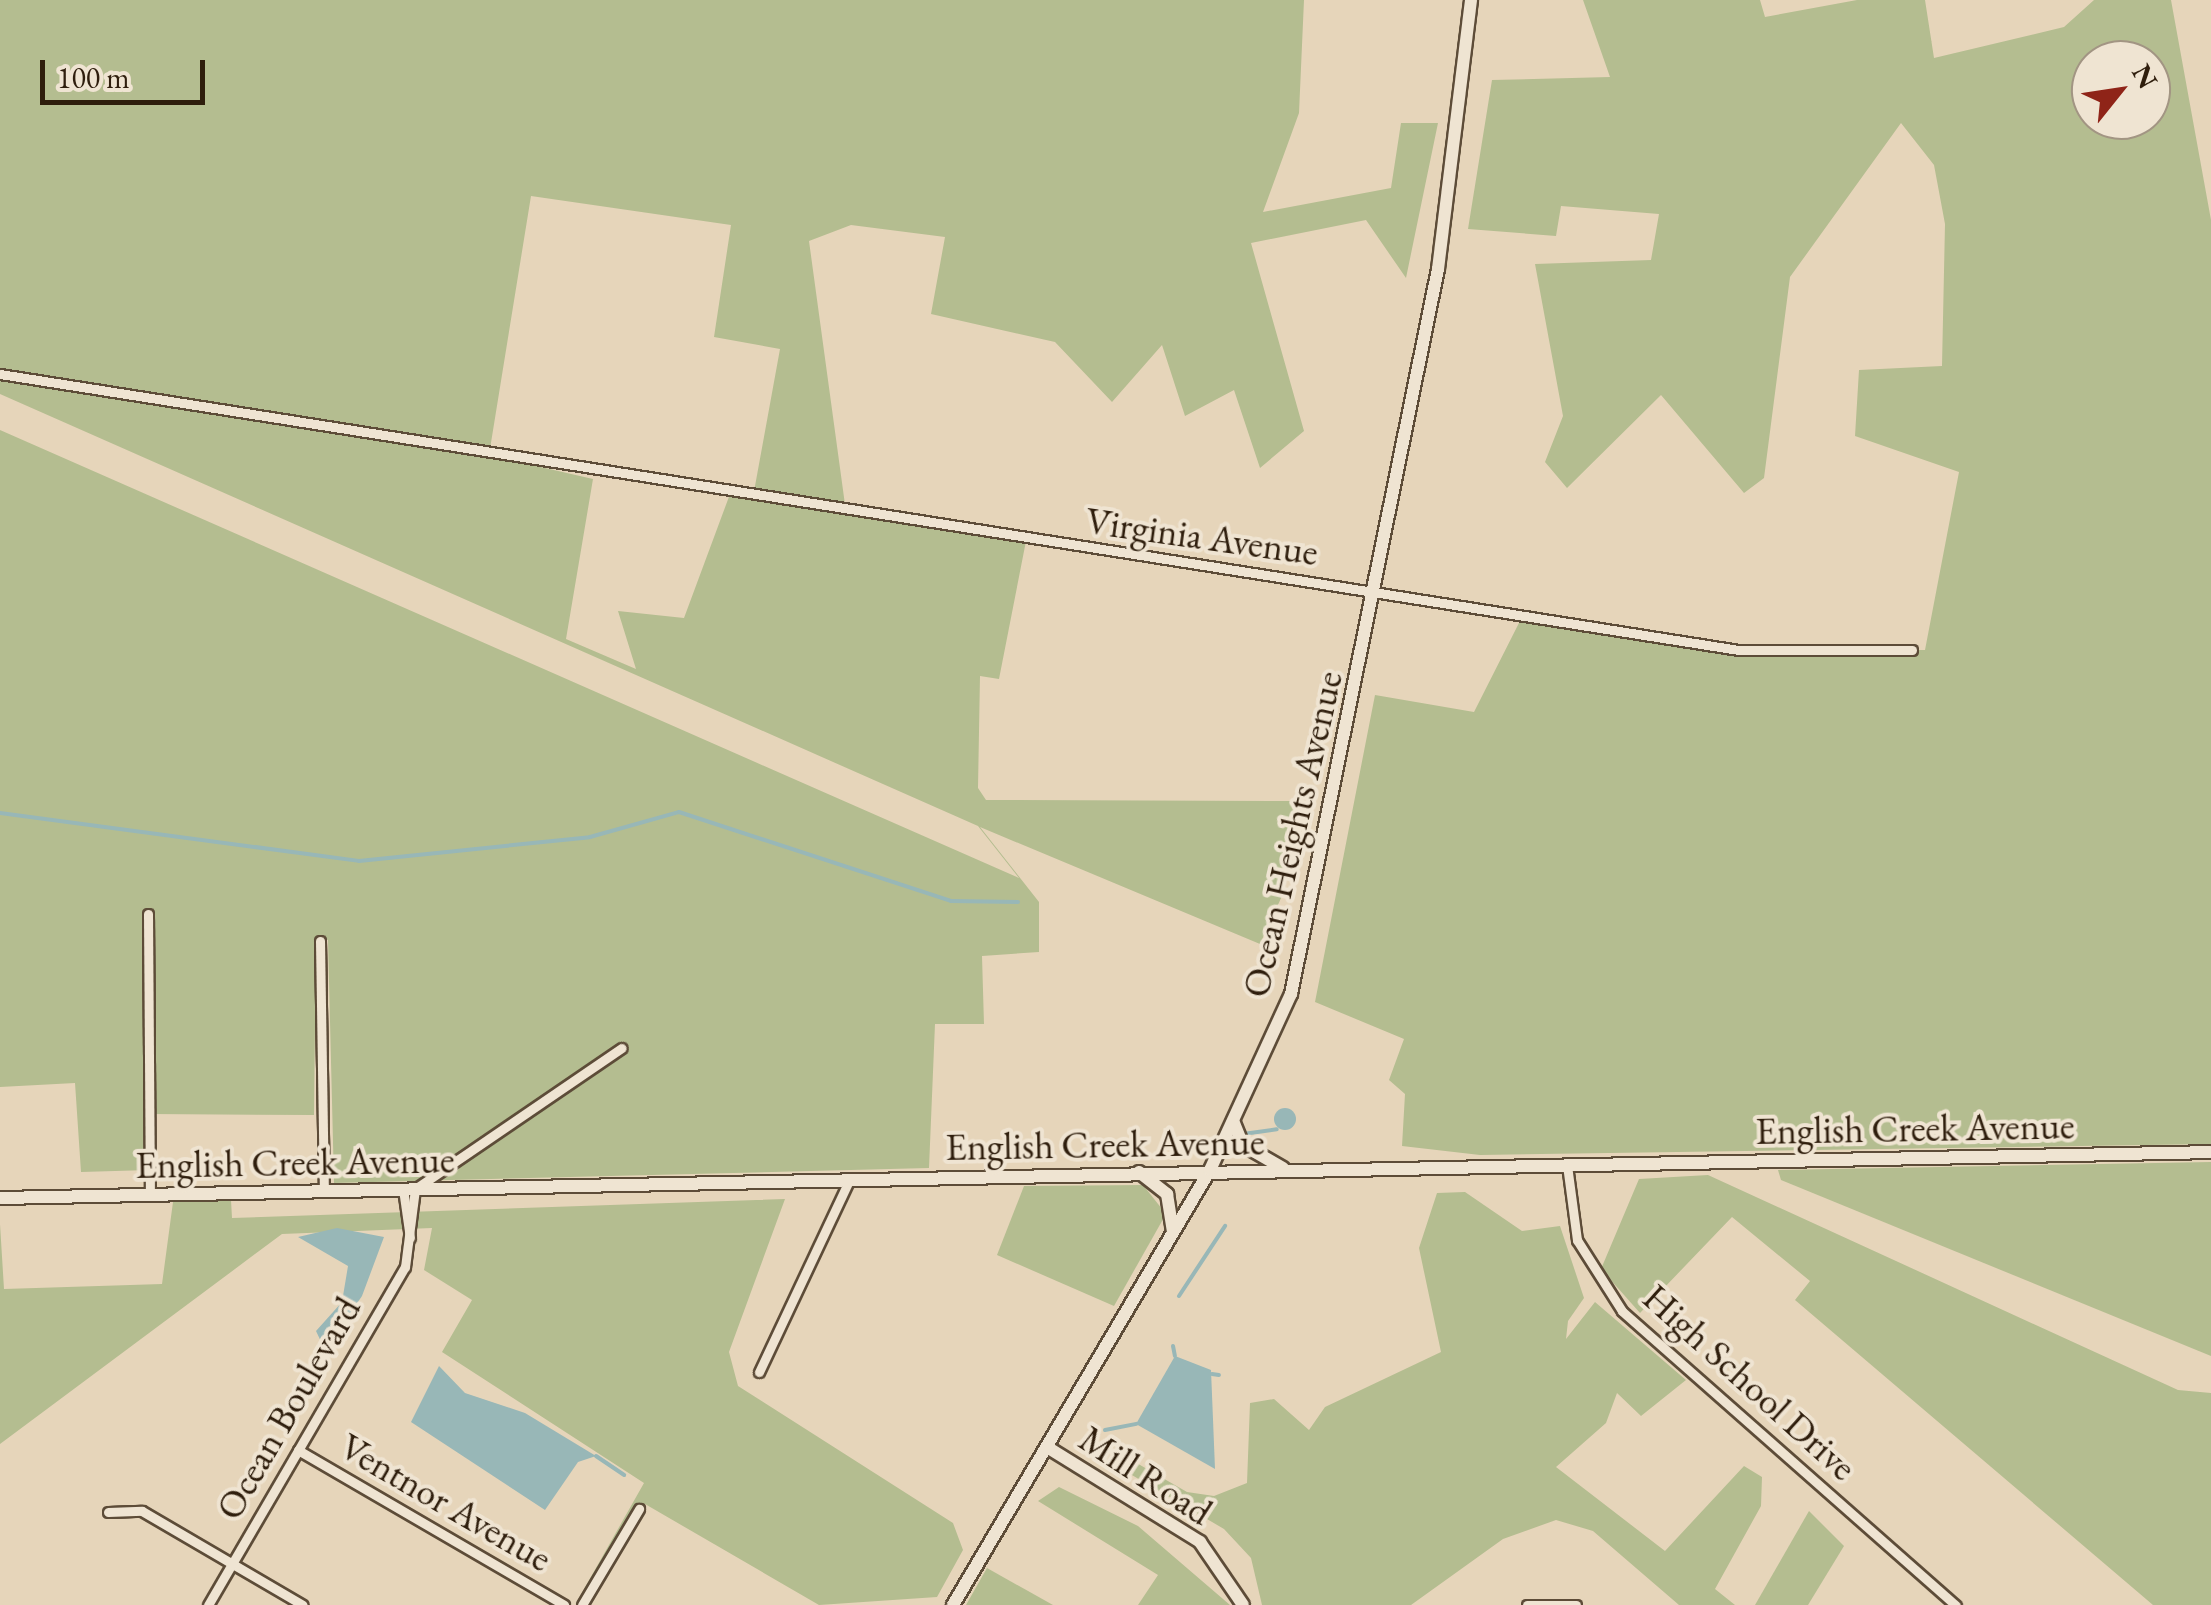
<!DOCTYPE html>
<html>
<head>
<meta charset="utf-8">
<style>
  body { margin:0 }
  #map { position:relative; width:2211px; height:1605px; overflow:hidden; background:#e6d5ba; font-family:"EB Garamond",serif }
  div>[style] { position:absolute }
  .green>* { inset:0; background:#b4bd90 }
  .water>* { inset:0; background:#98b7b7 }
  .round { border-radius:50% }
  .stream>* { height:4px; margin:-2px; padding:0 2px; transform-origin:2px; border-radius:2px; background:#98b7b7 }
  .roads { filter:drop-shadow(2px 0 #5d4c38) drop-shadow(-2px 0 #5d4c38) drop-shadow(0 2px #5d4c38) drop-shadow(0 -2px #5d4c38) }
  .street>* { height:9px; margin:-4.5px; padding:0 4.5px; transform-origin:4.5px; border-radius:4.5px; background:#efe4d2 }
  .secondary>* { height:12px; margin:-6px; padding:0 6px; transform-origin:6px; border-radius:6px; background:#efe4d2 }
  span { translate:-50% -50%; white-space:nowrap; text-align:center; line-height:1.15; -webkit-text-stroke:8px #efe4d2; paint-order:stroke }
  .street-label { font-size:38px; color:#2f1e0d }
  .north { position:absolute; left:2071px; top:40px; width:100px; height:100px; box-sizing:border-box; background:#efe4d2; border:2px solid #a29583; border-radius:50%; rotate:60deg; font-size:28px; font-weight:700; line-height:40px; text-align:center; color:#2f1e0d }
  .north::after { content:''; display:block; margin:auto; width:35px; height:45px; background:#8f2418; clip-path:polygon(50% 0,100% 100%,50% 72%,0 100%) }
  .scale { position:absolute; left:40px; top:60px; width:165px; height:45px; box-sizing:border-box; border:5px solid #2f1e0d; border-top:0; padding-left:12px; font-size:30px; line-height:35px; white-space:nowrap; color:#2f1e0d; -webkit-text-stroke:8px #efe4d2; paint-order:stroke }
</style>
</head>
<body>
<div id="map">
  <div class="green">
    <i style="clip-path:polygon(evenodd,0 0,1304px 0,1299px 113px,1263px 212px,1391px 188px,1401px 123px,1438px 123px,1406px 278px,1366px 220px,1251px 243px,1304px 431px,1260px 468px,1234px 390px,1185px 416px,1162px 345px,1112px 402px,1055px 342px,931px 314px,945px 237px,851px 225px,809px 241px,846px 512px,1026px 541px,999px 679px,980px 676px,978px 788px,986px 800px,1302px 801px,1282px 896px,1260px 944px,980px 827px,1039px 902px,1039px 952px,982px 956px,984px 1024px,935px 1024px,929px 1168px,334px 1183px,328px 940px,316px 937px,314px 1115px,149px 1114px,149px 1170px,81px 1172px,75px 1083px,0 1087px,0 430px,1019px 878px,978px 826px,0 394px,0 0,531px 196px,731px 225px,714px 337px,780px 349px,753px 497px,730px 494px,684px 618px,618px 611px,636px 669px,566px 639px,593px 479px,489px 455px,531px 196px)"></i>
    <i style="clip-path:polygon(evenodd,1583px 0,1760px 0,1765px 17px,1857px 0,1925px 0,1934px 58px,2064px 27px,2094px 0,2171px 0,2211px 220px,2211px 1144px,1480px 1155px,1402px 1146px,1405px 1094px,1389px 1080px,1404px 1039px,1315px 1002px,1375px 695px,1474px 712px,1522px 617px,1767px 651px,1925px 650px,1959px 472px,1855px 436px,1859px 370px,1942px 366px,1945px 224px,1934px 165px,1901px 123px,1790px 277px,1764px 478px,1744px 493px,1661px 395px,1567px 488px,1545px 462px,1563px 416px,1535px 264px,1651px 260px,1659px 214px,1561px 206px,1556px 236px,1468px 229px,1492px 80px,1610px 77px,1583px 0,2091px 60px,2151px 60px,2151px 120px,2091px 120px,2091px 60px)"></i>
    <i style="clip-path:polygon(2211px 1162px,2211px 1356px,1781px 1180px,1778px 1170px)"></i>
    <i style="clip-path:polygon(1708px 1175px,2178px 1390px,2211px 1393px,2211px 1605px,2153px 1605px,1795px 1300px,1810px 1281px,1732px 1217px,1640px 1313px,1601px 1269px,1639px 1179px)"></i>
    <i style="clip-path:polygon(1143px 1185px,1166px 1214px,1114px 1306px,997px 1255px,1024px 1186px)"></i>
    <i style="clip-path:polygon(1465px 1192px,1522px 1231px,1560px 1226px,1584px 1298px,1568px 1321px,1566px 1339px,1595px 1302px,1686px 1380px,1641px 1416px,1617px 1393px,1606px 1423px,1556px 1467px,1665px 1551px,1744px 1466px,1762px 1477px,1761px 1506px,1715px 1589px,1735px 1605px,1679px 1605px,1593px 1531px,1556px 1520px,1503px 1539px,1411px 1605px,1262px 1605px,1251px 1558px,1224px 1529px,1108px 1461px,1114px 1450px,1187px 1492px,1214px 1496px,1247px 1483px,1250px 1403px,1274px 1399px,1309px 1430px,1325px 1407px,1441px 1352px,1419px 1248px,1437px 1193px)"></i>
    <i style="clip-path:polygon(785px 1199px,729px 1352px,738px 1386px,953px 1523px,963px 1550px,937px 1597px,819px 1605px,645px 1504px,575px 1605px,644px 1483px,442px 1352px,472px 1300px,424px 1270px,432px 1228px,282px 1234px,0 1444px,0 1224px,4px 1289px,162px 1284px,173px 1202px,231px 1200px,232px 1218px)"></i>
    <i style="clip-path:polygon(1059px 1487px,1138px 1526px,1230px 1605px,1138px 1605px,1158px 1575px,1038px 1501px)"></i>
    <i style="clip-path:polygon(1809px 1511px,1844px 1546px,1808px 1605px,1755px 1605px)"></i>
    <i style="clip-path:polygon(987px 1568px,1053px 1605px,966px 1605px)"></i>
  </div>
  <div class="water">
    <i class="round" style="left:1274px;top:1108px;width:22px;height:22px"></i>
    <i style="clip-path:polygon(337px 1228px,384px 1237px,362px 1296px,325px 1350px,316px 1331px,342px 1302px,348px 1266px,298px 1237px)"></i>
    <i style="clip-path:polygon(1175px 1356px,1211px 1370px,1215px 1469px,1136px 1424px)"></i>
    <i style="clip-path:polygon(439px 1366px,465px 1393px,525px 1413px,596px 1456px,578px 1462px,545px 1510px,411px 1422px)"></i>
  </div>
  <div class="stream">
    <i style="left:0;top:813px;width:362px;rotate:7.6deg"></i>
    <i style="left:359px;top:861px;width:232px;rotate:-5.9deg"></i>
    <i style="left:590px;top:837px;width:92px;rotate:-15.7deg"></i>
    <i style="left:679px;top:812px;width:286px;rotate:18.1deg"></i>
    <i style="left:951px;top:901px;width:67px;rotate:0.9deg"></i>
    <i style="left:1243px;top:1134px;width:34px;rotate:-8deg"></i>
    <i style="left:1179px;top:1296px;width:84px;rotate:-56.7deg"></i>
    <i style="left:1173px;top:1346px;width:10px;rotate:79deg"></i>
    <i style="left:1212px;top:1374px;width:7px;rotate:8deg"></i>
    <i style="left:1105px;top:1430px;width:32px;rotate:-11deg"></i>
    <i style="left:596px;top:1456px;width:34px;rotate:34deg"></i>
  </div>
  <div class="roads">
    <div class="street">
      <i style="left:0;top:374px;width:1760px;rotate:9.02deg"></i>
      <i style="left:1738px;top:650px;width:174px"></i>
      <i style="left:148px;top:914px;width:281px;rotate:89.6deg"></i>
      <i style="left:320px;top:941px;width:250px;rotate:89.1deg"></i>
      <i style="left:1567px;top:1165px;width:76px;rotate:82.4deg"></i>
      <i style="left:1577px;top:1240px;width:84px;rotate:57.6deg"></i>
      <i style="left:1622px;top:1311px;width:445px;rotate:41.4deg"></i>
      <i style="left:403px;top:1189px;width:49px;rotate:81.9deg"></i>
      <i style="left:759px;top:1372px;width:213px;rotate:-64.8deg"></i>
      <i style="left:298px;top:1450px;width:308px;rotate:30.2deg"></i>
      <i style="left:108px;top:1512px;width:34px;rotate:-2deg"></i>
      <i style="left:142px;top:1511px;width:186px;rotate:30.3deg"></i>
      <i style="left:208px;top:1605px;width:391px;rotate:-59.8deg"></i>
      <i style="left:405px;top:1267px;width:79px;rotate:-82.7deg"></i>
      <i style="left:415px;top:1189px;width:250px;rotate:-34.3deg"></i>
      <i style="left:582px;top:1605px;width:112px;rotate:-59.3deg"></i>
      <i style="left:1527px;top:1605px;width:49px"></i>
    </div>
    <div class="secondary">
      <i style="left:1234px;top:1123px;width:24px;rotate:68deg"></i>
      <i style="left:1243px;top:1145px;width:46px;rotate:29.9deg"></i>
      <i style="left:1139px;top:1172px;width:36px;rotate:38deg"></i>
      <i style="left:1167px;top:1194px;width:38px;rotate:81deg"></i>
      <i style="left:0;top:1198px;width:2211px;rotate:-1.19deg"></i>
      <i style="left:1047px;top:1447px;width:180px;rotate:31.8deg"></i>
      <i style="left:1200px;top:1542px;width:76px;rotate:55.7deg"></i>
      <i style="left:953px;top:1605px;width:505px;rotate:-59.43deg"></i>
      <i style="left:1210px;top:1170px;width:194px;rotate:-65.3deg"></i>
      <i style="left:1291px;top:994px;width:740px;rotate:-78.54deg"></i>
      <i style="left:1438px;top:269px;width:271px;rotate:-83deg"></i>
    </div>
  </div>
  <div class="street-label">
    <span style="left:1202px;top:536px;rotate:8deg">Virginia Avenue</span>
    <span style="left:1292px;top:834px;rotate:-77deg">Ocean Heights Avenue</span>
    <span style="left:1915px;top:1128px;rotate:-1deg">English Creek Avenue</span>
    <span style="left:1105px;top:1144px;rotate:-1deg">English Creek Avenue</span>
    <span style="left:295px;top:1162px;rotate:-1deg">English Creek Avenue</span>
    <span style="left:1750px;top:1382px;rotate:42deg">High School Drive</span>
    <span style="left:288px;top:1408px;rotate:-60deg">Ocean Boulevard</span>
    <span style="left:1146px;top:1475px;rotate:33deg">Mill Road</span>
    <span style="left:446px;top:1502px;rotate:30deg">Ventnor Avenue</span>
  </div>
  <div class="north">N</div>
  <div class="scale">100 m</div>
</div>
</body>
</html>
